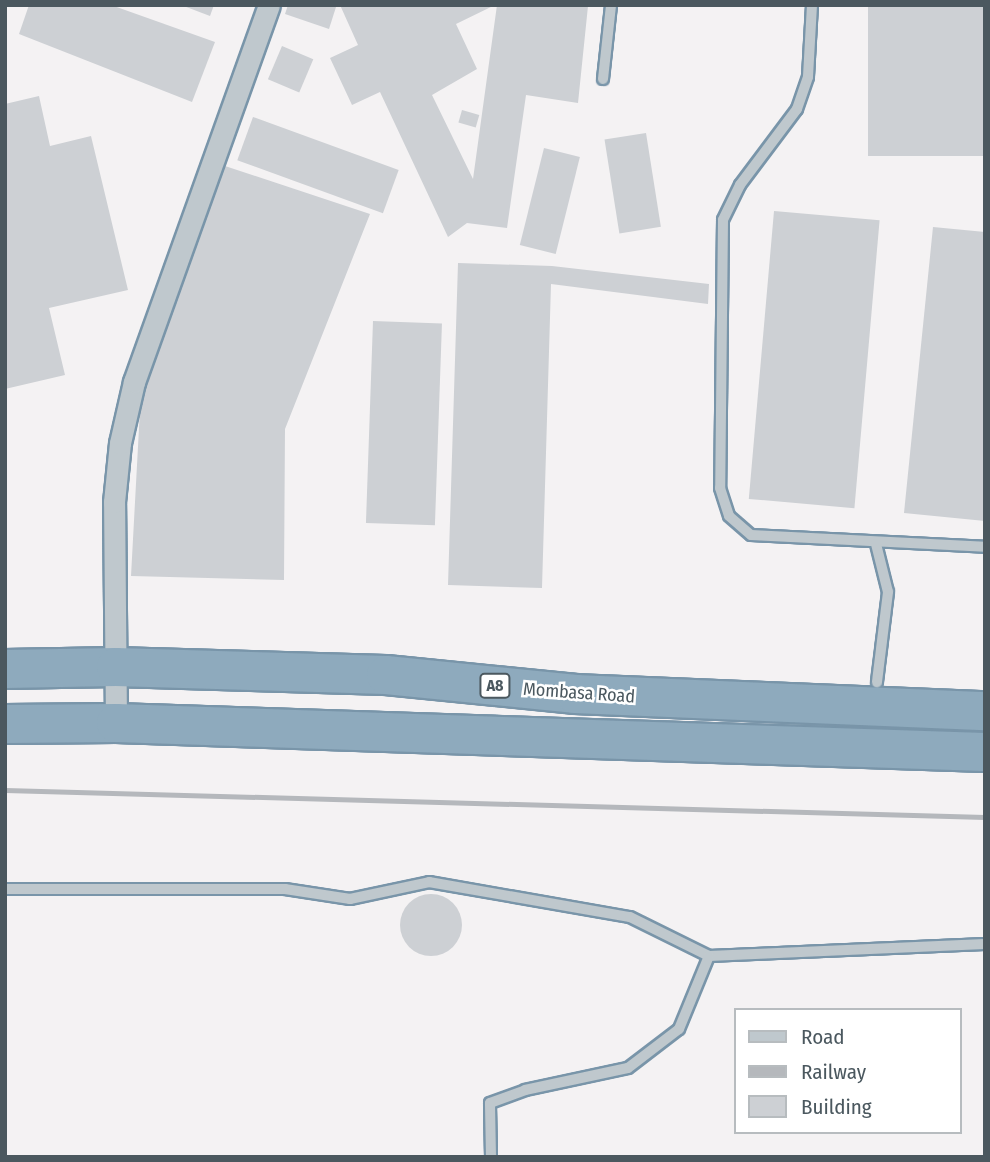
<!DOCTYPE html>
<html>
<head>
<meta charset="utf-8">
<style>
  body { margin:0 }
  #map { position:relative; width:990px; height:1162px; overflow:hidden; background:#f4f2f3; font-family:"Fira Sans Condensed",sans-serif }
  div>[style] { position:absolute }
  .building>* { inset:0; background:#cdd0d4; transform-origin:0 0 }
  .round { border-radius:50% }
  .roads { filter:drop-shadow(2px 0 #7995a9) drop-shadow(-2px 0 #7995a9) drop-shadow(0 2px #7995a9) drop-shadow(0 -2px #7995a9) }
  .lane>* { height:10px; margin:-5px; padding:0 5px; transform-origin:5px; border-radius:5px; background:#bfc8cd }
  .street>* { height:21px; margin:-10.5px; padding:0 10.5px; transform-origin:10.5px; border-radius:10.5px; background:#bfc8cd }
  .highway>* { height:38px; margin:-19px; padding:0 19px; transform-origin:19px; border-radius:19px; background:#8eaabd }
  .rail>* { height:5px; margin:-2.5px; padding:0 2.5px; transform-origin:2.5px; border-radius:2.5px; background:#b5b8bc }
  span { translate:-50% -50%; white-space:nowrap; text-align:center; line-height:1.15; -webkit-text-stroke:5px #fff; paint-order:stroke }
  .shield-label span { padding:2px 5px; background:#fff; border:2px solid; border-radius:5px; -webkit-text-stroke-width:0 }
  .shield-label { font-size:16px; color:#4b585f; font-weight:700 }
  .street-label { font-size:18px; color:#4b585f }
  .frame { position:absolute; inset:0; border:7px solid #4b585f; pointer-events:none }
  .legend { position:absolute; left:734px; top:1008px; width:228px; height:126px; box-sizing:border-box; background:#fff; border:2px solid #b7bcbf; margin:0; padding:9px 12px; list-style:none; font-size:21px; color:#4b585f }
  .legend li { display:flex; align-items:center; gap:14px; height:35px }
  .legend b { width:35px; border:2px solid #b7bcbf }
</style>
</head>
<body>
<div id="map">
  <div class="building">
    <i style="clip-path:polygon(29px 5px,111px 5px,215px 42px,192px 102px,19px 34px)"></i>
    <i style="clip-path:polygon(181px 5px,214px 5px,210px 16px)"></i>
    <i style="clip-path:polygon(288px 5px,331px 5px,336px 7px,329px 29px,285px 14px)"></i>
    <i style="clip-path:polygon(340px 5px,495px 5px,456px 24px,477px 69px,432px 95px,473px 179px,497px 5px,588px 6px,578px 103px,526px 95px,507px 228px,467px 223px,448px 237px,380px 92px,352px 105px,330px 58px,358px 45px)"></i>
    <i style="left:868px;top:5px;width:117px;height:151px"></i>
    <i style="left:282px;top:46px;width:34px;height:36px;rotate:23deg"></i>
    <i style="clip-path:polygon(39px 96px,50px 146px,91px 136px,128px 290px,49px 308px,65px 375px,5px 389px,5px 104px)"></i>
    <i style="left:462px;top:110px;width:18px;height:13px;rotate:16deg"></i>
    <i style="left:253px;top:117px;width:155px;height:46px;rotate:20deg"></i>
    <i style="left:646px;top:133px;width:95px;height:42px;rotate:81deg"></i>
    <i style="left:544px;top:148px;width:37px;height:100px;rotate:14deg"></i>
    <i style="clip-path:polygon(225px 166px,370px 214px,285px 429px,284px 580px,131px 576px,141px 391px)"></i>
    <i style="left:774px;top:211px;width:106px;height:289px;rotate:5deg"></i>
    <i style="clip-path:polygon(933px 227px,985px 232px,985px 521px,904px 513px)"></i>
    <i style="clip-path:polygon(458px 263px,552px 266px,709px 284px,708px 304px,551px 284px,542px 588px,448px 585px)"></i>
    <i style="left:373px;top:321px;width:69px;height:202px;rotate:2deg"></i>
    <i class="round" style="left:400px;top:894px;width:62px;height:62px"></i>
  </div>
  <div class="roads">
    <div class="lane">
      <i style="left:812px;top:5px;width:72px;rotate:93.2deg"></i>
      <i style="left:808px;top:77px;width:34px;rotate:109deg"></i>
      <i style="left:797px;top:109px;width:95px;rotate:126.9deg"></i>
      <i style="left:740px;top:185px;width:39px;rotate:116deg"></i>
      <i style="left:723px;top:220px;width:268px;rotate:90.6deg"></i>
      <i style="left:720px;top:488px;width:29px;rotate:72deg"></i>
      <i style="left:729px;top:516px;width:29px;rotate:41deg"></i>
      <i style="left:751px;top:535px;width:234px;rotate:2.9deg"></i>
      <i style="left:603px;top:79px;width:74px;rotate:-83.8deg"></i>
      <i style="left:876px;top:544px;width:49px;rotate:76deg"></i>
      <i style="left:888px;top:592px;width:91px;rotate:97deg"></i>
      <i style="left:5px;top:889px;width:280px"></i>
      <i style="left:285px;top:889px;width:66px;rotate:8.7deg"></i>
      <i style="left:350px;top:899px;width:81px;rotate:-12.1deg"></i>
      <i style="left:429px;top:882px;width:204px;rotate:9.9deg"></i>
      <i style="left:630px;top:917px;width:88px;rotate:26.3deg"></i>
      <i style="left:709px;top:956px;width:276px;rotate:-2.5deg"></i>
      <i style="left:491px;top:1157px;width:54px;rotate:-91.1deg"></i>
      <i style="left:490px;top:1103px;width:37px;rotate:-20deg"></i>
      <i style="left:525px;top:1090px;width:105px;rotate:-12.1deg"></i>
      <i style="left:628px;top:1068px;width:64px;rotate:-37.4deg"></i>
      <i style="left:679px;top:1029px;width:79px;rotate:-67.7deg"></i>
    </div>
    <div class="street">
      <i style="left:116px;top:723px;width:221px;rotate:-90.5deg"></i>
      <i style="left:114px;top:502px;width:59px;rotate:-84.2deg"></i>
      <i style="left:120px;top:443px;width:63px;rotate:-77.1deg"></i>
      <i style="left:134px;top:382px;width:400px;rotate:-70.3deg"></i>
    </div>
    <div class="highway">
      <i style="left:5px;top:669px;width:111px;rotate:-1deg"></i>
      <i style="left:116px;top:667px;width:270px;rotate:1.7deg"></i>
      <i style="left:386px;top:675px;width:191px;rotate:5.7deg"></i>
      <i style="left:576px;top:694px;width:409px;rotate:2.4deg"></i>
      <i style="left:5px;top:724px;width:111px;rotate:-0.5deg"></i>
      <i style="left:116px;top:723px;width:869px;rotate:1.91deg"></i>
    </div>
  </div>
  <div class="rail">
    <i style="left:5px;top:790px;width:980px;rotate:1.58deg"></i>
  </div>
  <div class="shield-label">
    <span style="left:495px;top:686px">A8</span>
  </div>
  <div class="street-label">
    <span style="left:579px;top:693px;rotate:4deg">Mombasa Road</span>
  </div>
  <div class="frame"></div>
  <ul class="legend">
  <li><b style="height:9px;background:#bfc8cd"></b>Road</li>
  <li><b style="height:9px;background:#b5b8bc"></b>Railway</li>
  <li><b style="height:19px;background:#cdd0d4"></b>Building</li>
  </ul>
</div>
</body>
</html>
